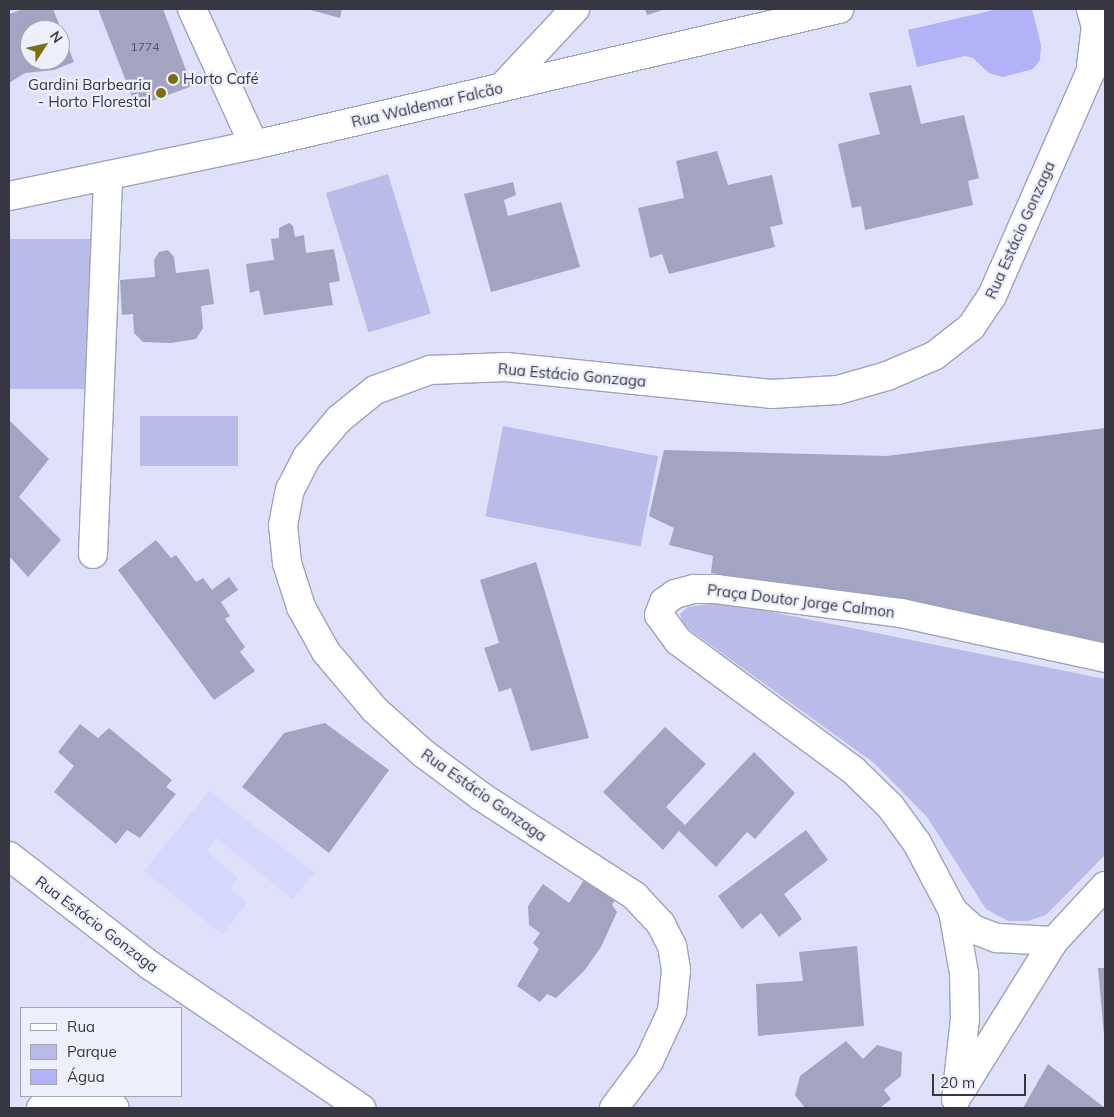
<!DOCTYPE html>
<html>
<head>
<meta charset="utf-8">
<style>
  body { margin:0 }
  #map { position:relative; width:1114px; height:1117px; overflow:hidden; background:#dfe1fa; font-family:Mulish,sans-serif }
  div>[style] { position:absolute }
  .built>* { inset:0; background:#d5d7fd }
  .green>* { inset:0; background:#b9bbe9; transform-origin:0 0 }
  .water>* { inset:0; background:#b1b2f7 }
  .building>* { inset:0; background:#a2a4c1 }
  .roads { filter:drop-shadow(1px 0 #a0a1bf) drop-shadow(-1px 0 #a0a1bf) drop-shadow(0 1px #a0a1bf) drop-shadow(0 -1px #a0a1bf) }
  .minor>* { height:28px; margin:-14px; padding:0 14px; transform-origin:14px; border-radius:14px; background:#fff }
  .dots>* { width:14px; height:14px; translate:-50% -50%; box-sizing:border-box; border:2px solid #eeeffc; border-radius:50% }
  span { translate:-50% -50%; white-space:nowrap; text-align:center; line-height:1.15; -webkit-text-stroke:4.5px #eeeffc; paint-order:stroke }
  .number-label { font-size:12px; color:#515262 }
  .number-label span { -webkit-text-stroke-width:0 }
  .poi-label { font-size:15px; color:#363743 }
  .left { translate:0 -50%; text-align:left }
  .right { translate:-100% -50%; text-align:right }
  .street-label { font-size:15px; color:#363743 }
  .frame { position:absolute; inset:0; border:10px solid #363743; pointer-events:none }
  .legend { position:absolute; left:20px; top:1007px; width:162px; height:90px; box-sizing:border-box; background:#eeeffc; border:1px solid #a4a5b2; margin:0; padding:6px 9px; list-style:none; font-size:15px; color:#363743 }
  .legend li { display:flex; align-items:center; gap:10px; height:25px }
  .legend b { width:25px; border:1px solid #a4a5b2 }
  .north { position:absolute; left:20px; top:20px; width:50px; height:50px; box-sizing:border-box; background:#eeeffc; border:1px solid #a4a5b2; border-radius:50%; rotate:55deg; font-size:14px; font-weight:700; line-height:20px; text-align:center; color:#363743 }
  .north::after { content:''; display:block; margin:auto; width:18px; height:22px; background:#7a7011; clip-path:polygon(50% 0,100% 100%,50% 72%,0 100%) }
  .scale { position:absolute; left:932px; top:1074px; width:94px; height:22px; box-sizing:border-box; border:2px solid #363743; border-top:0; padding-left:6px; font-size:15px; line-height:18px; white-space:nowrap; color:#363743; -webkit-text-stroke:4px #eeeffc; paint-order:stroke }
</style>
</head>
<body>
<div id="map">
  <div class="built">
    <i style="clip-path:polygon(209px 791px,315px 873px,292px 899px,217px 838px,207px 851px,238px 878px,230px 888px,247px 903px,222px 934px,144px 871px)"></i>
  </div>
  <div class="green">
    <i style="left:388px;top:174px;width:146px;height:65px;rotate:73deg"></i>
    <i style="left:9px;top:239px;width:82px;height:150px"></i>
    <i style="left:140px;top:416px;width:98px;height:50px"></i>
    <i style="left:503px;top:426px;width:158px;height:92px;rotate:11deg"></i>
    <i style="clip-path:polygon(722px 602px,1105px 679px,1105px 855px,1046px 915px,1028px 921px,1008px 921px,986px 909px,927px 817px,874px 763px,683px 625px,680px 614px,688px 607px)"></i>
  </div>
  <div class="water">
    <i style="clip-path:polygon(998px 9px,1032px 9px,1041px 45px,1040px 60px,1033px 69px,1003px 77px,989px 73px,973px 58px,965px 56px,917px 67px,908px 30px)"></i>
  </div>
  <div class="building">
    <i style="clip-path:polygon(evenodd,24px 9px,53px 9px,74px 62px,54px 70px,25px 73px,9px 83px,9px 14px,24px 9px,30px 30px,60px 30px,60px 60px,30px 60px,30px 30px)"></i>
    <i style="clip-path:polygon(98px 9px,163px 9px,192px 86px,136px 107px)"></i>
    <i style="clip-path:polygon(307px 9px,342px 9px,340px 18px)"></i>
    <i style="clip-path:polygon(645px 9px,666px 9px,647px 15px)"></i>
    <i style="clip-path:polygon(911px 85px,921px 124px,964px 115px,979px 178px,968px 181px,973px 205px,865px 230px,861px 206px,852px 208px,838px 144px,880px 134px,869px 93px)"></i>
    <i style="clip-path:polygon(717px 151px,728px 185px,772px 175px,783px 224px,770px 227px,775px 247px,669px 274px,662px 254px,650px 258px,638px 208px,684px 198px,676px 161px)"></i>
    <i style="clip-path:polygon(513px 182px,516px 195px,504px 200px,508px 216px,561px 202px,580px 267px,491px 292px,464px 194px)"></i>
    <i style="clip-path:polygon(289px 223px,293px 226px,295px 237px,304px 235px,306px 253px,334px 249px,340px 281px,329px 283px,333px 305px,264px 315px,259px 290px,250px 293px,246px 264px,274px 260px,271px 239px,279px 238px,279px 228px)"></i>
    <i style="clip-path:polygon(168px 250px,174px 257px,176px 273px,209px 269px,214px 304px,201px 306px,203px 328px,196px 339px,171px 343px,143px 342px,134px 333px,133px 314px,122px 315px,120px 280px,155px 277px,154px 260px,159px 252px)"></i>
    <i style="clip-path:polygon(10px 421px,49px 459px,19px 497px,61px 540px,28px 577px,9px 556px)"></i>
    <i style="clip-path:polygon(1105px 428px,1105px 646px,711px 573px,713px 556px,669px 545px,674px 528px,649px 516px,664px 450px,887px 456px)"></i>
    <i style="clip-path:polygon(156px 540px,171px 558px,176px 555px,196px 582px,203px 578px,212px 590px,229px 577px,238px 590px,221px 602px,230px 616px,225px 619px,245px 647px,240px 652px,255px 671px,214px 700px,118px 570px)"></i>
    <i style="clip-path:polygon(536px 562px,589px 738px,531px 751px,511px 688px,499px 692px,484px 648px,499px 643px,480px 580px)"></i>
    <i style="clip-path:polygon(325px 723px,389px 770px,329px 853px,242px 787px,284px 733px)"></i>
    <i style="clip-path:polygon(80px 724px,98px 738px,109px 728px,172px 780px,166px 787px,176px 794px,140px 838px,127px 830px,116px 844px,54px 792px,74px 766px,58px 752px)"></i>
    <i style="clip-path:polygon(665px 727px,706px 764px,666px 807px,685px 825px,754px 752px,795px 793px,755px 839px,747px 832px,716px 867px,679px 831px,663px 850px,603px 792px)"></i>
    <i style="clip-path:polygon(806px 830px,828px 860px,784px 894px,802px 919px,779px 937px,761px 913px,742px 929px,718px 896px)"></i>
    <i style="clip-path:polygon(588px 874px,618px 895px,612px 905px,617px 912px,601px 947px,584px 971px,556px 998px,547px 994px,540px 1002px,517px 986px,539px 949px,533px 943px,540px 933px,529px 925px,528px 906px,543px 884px,569px 903px)"></i>
    <i style="clip-path:polygon(857px 946px,864px 1026px,758px 1036px,756px 984px,803px 981px,799px 952px)"></i>
    <i style="clip-path:polygon(1098px 968px,1105px 968px,1105px 1035px,1104px 1035px)"></i>
    <i style="clip-path:polygon(846px 1041px,863px 1059px,877px 1045px,902px 1052px,901px 1076px,884px 1090px,891px 1099px,880px 1108px,805px 1108px,795px 1095px,800px 1076px)"></i>
    <i style="clip-path:polygon(1048px 1064px,1105px 1108px,1023px 1108px)"></i>
  </div>
  <div class="roads">
    <div class="minor">
      <i style="left:192px;top:9px;width:149px;rotate:65.5deg"></i>
      <i style="left:1091px;top:66px;width:39px;rotate:-83deg"></i>
      <i style="left:1096px;top:27px;width:19px;rotate:-106deg"></i>
      <i style="left:502px;top:87px;width:107px;rotate:-46.9deg"></i>
      <i style="left:9px;top:196px;width:250px;rotate:-11.8deg"></i>
      <i style="left:254px;top:145px;width:601px;rotate:-13.09deg"></i>
      <i style="left:93px;top:554px;width:379px;rotate:-87.7deg"></i>
      <i style="left:9px;top:856px;width:180px;rotate:37.8deg"></i>
      <i style="left:151px;top:966px;width:254px;rotate:34.1deg"></i>
      <i style="left:953px;top:911px;width:27px;rotate:42deg"></i>
      <i style="left:973px;top:929px;width:26px;rotate:21deg"></i>
      <i style="left:997px;top:938px;width:57px;rotate:3deg"></i>
      <i style="left:960px;top:1092px;width:178px;rotate:-58.1deg"></i>
      <i style="left:1054px;top:941px;width:75px;rotate:-47.2deg"></i>
      <i style="left:956px;top:1099px;width:81px;rotate:-83.6deg"></i>
      <i style="left:965px;top:1019px;width:46px;rotate:-91.2deg"></i>
      <i style="left:964px;top:973px;width:63px;rotate:-100.1deg"></i>
      <i style="left:953px;top:911px;width:77px;rotate:-117.9deg"></i>
      <i style="left:917px;top:843px;width:46px;rotate:-126.1deg"></i>
      <i style="left:890px;top:806px;width:52px;rotate:-135.8deg"></i>
      <i style="left:853px;top:770px;width:217px;rotate:-143.6deg"></i>
      <i style="left:678px;top:641px;width:32px;rotate:-126deg"></i>
      <i style="left:659px;top:615px;width:14px;rotate:-69deg"></i>
      <i style="left:664px;top:602px;width:14px;rotate:-36deg"></i>
      <i style="left:675px;top:594px;width:20px;rotate:-15deg"></i>
      <i style="left:694px;top:589px;width:22px"></i>
      <i style="left:716px;top:589px;width:187px;rotate:7.4deg"></i>
      <i style="left:901px;top:613px;width:209px;rotate:12.4deg"></i>
      <i style="left:41px;top:1108px;width:59px;rotate:-10.7deg"></i>
      <i style="left:99px;top:1097px;width:19px;rotate:35deg"></i>
      <i style="left:614px;top:1108px;width:59px;rotate:-53.3deg"></i>
      <i style="left:649px;top:1061px;width:55px;rotate:-65.3deg"></i>
      <i style="left:672px;top:1011px;width:41px;rotate:-84.4deg"></i>
      <i style="left:676px;top:970px;width:24px;rotate:-99deg"></i>
      <i style="left:672px;top:946px;width:25px;rotate:-117deg"></i>
      <i style="left:661px;top:924px;width:38px;rotate:-133deg"></i>
      <i style="left:635px;top:896px;width:182px;rotate:-147.1deg"></i>
      <i style="left:482px;top:797px;width:72px;rotate:-143.4deg"></i>
      <i style="left:424px;top:754px;width:66px;rotate:-138.1deg"></i>
      <i style="left:375px;top:710px;width:76px;rotate:-130.2deg"></i>
      <i style="left:326px;top:652px;width:51px;rotate:-119.1deg"></i>
      <i style="left:301px;top:607px;width:46px;rotate:-107.7deg"></i>
      <i style="left:287px;top:563px;width:38px;rotate:-96deg"></i>
      <i style="left:283px;top:525px;width:36px;rotate:-79deg"></i>
      <i style="left:290px;top:490px;width:37px;rotate:-63deg"></i>
      <i style="left:307px;top:457px;width:50px;rotate:-49.9deg"></i>
      <i style="left:339px;top:419px;width:46px;rotate:-38.9deg"></i>
      <i style="left:375px;top:390px;width:59px;rotate:-20deg"></i>
      <i style="left:430px;top:370px;width:76px;rotate:-2.3deg"></i>
      <i style="left:506px;top:367px;width:266px;rotate:5.8deg"></i>
      <i style="left:771px;top:394px;width:67px;rotate:-3.4deg"></i>
      <i style="left:838px;top:390px;width:51px;rotate:-15.9deg"></i>
      <i style="left:887px;top:376px;width:51px;rotate:-23.1deg"></i>
      <i style="left:934px;top:356px;width:47px;rotate:-38.1deg"></i>
      <i style="left:971px;top:327px;width:37px;rotate:-56deg"></i>
      <i style="left:992px;top:296px;width:241px;rotate:-66.3deg"></i>
      <i style="left:1089px;top:75px;width:32px;rotate:-60deg"></i>
    </div>
  </div>
  <div class="dots">
    <i style="left:173px;top:79px;background:#7a7011"></i>
    <i style="left:161px;top:93px;background:#7a7011"></i>
  </div>
  <div class="number-label">
    <span style="left:145px;top:47px">1774</span>
  </div>
  <div class="poi-label">
    <span class="left" style="left:183px;top:79px">Horto Café</span>
    <span class="right" style="left:151px;top:93px">Gardini Barbearia<br>- Horto Florestal</span>
  </div>
  <div class="street-label">
    <span style="left:427px;top:105px;rotate:-13deg">Rua Waldemar Falcão</span>
    <span style="left:1020px;top:230px;rotate:-66deg">Rua Estácio Gonzaga</span>
    <span style="left:572px;top:375px;rotate:5deg">Rua Estácio Gonzaga</span>
    <span style="left:801px;top:601px;rotate:7deg">Praça Doutor Jorge Calmon</span>
    <span style="left:484px;top:795px;rotate:35deg">Rua Estácio Gonzaga</span>
    <span style="left:97px;top:924px;rotate:37deg">Rua Estácio Gonzaga</span>
  </div>
  <div class="frame"></div>
  <ul class="legend">
  <li><b style="height:6px;background:#fff"></b>Rua</li>
  <li><b style="height:14px;background:#b9bbe9"></b>Parque</li>
  <li><b style="height:14px;background:#b1b2f7"></b>Água</li>
  </ul>
  <div class="north">N</div>
  <div class="scale">20 m</div>
</div>
</body>
</html>
